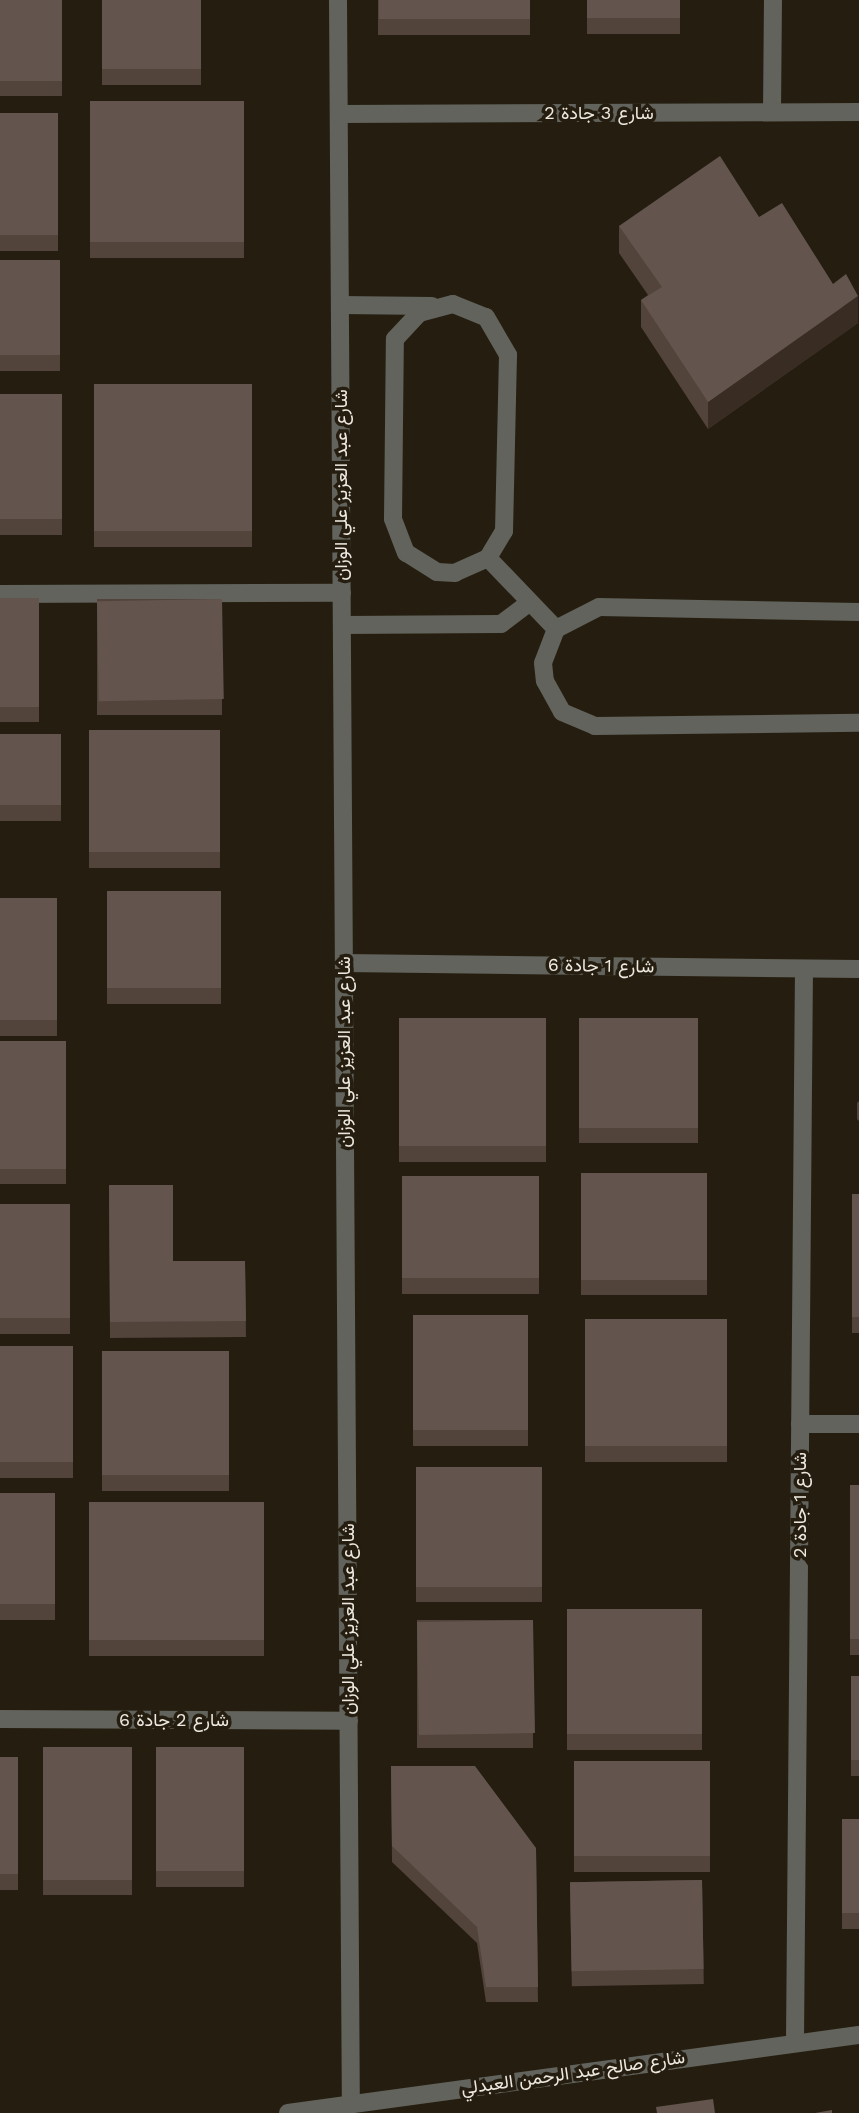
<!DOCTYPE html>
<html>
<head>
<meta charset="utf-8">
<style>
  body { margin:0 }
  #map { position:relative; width:859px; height:2113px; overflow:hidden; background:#251e10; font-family:"Work Sans",Vazirmatn,sans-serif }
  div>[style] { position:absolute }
  .lane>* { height:18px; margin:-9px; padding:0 9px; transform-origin:9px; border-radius:9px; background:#62635c }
  .street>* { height:18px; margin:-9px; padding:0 9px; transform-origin:9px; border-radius:9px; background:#62635c }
  .wall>* { inset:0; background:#52433b; transform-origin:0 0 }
  .shaded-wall>* { inset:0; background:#392d23 }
  .building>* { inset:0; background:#63554d; transform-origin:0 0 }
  span { translate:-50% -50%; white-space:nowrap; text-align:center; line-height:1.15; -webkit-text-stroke:7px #251e10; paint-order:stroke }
  .street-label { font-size:18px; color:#eee9e0 }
</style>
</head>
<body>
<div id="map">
  <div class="lane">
    <i style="left:453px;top:304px;width:35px;rotate:22deg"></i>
    <i style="left:486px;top:317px;width:44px;rotate:59.9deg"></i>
    <i style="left:508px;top:355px;width:176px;rotate:91.3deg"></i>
    <i style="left:504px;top:531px;width:31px;rotate:121deg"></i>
    <i style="left:488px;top:558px;width:36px;rotate:156deg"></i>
    <i style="left:455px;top:573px;width:18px;rotate:-177deg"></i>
    <i style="left:437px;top:572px;width:36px;rotate:-148deg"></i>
    <i style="left:406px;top:553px;width:36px;rotate:-111deg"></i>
    <i style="left:393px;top:519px;width:180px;rotate:-89.4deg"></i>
    <i style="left:395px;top:339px;width:35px;rotate:-47deg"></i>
    <i style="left:419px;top:313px;width:35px;rotate:-15deg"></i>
    <i style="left:340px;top:305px;width:92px;rotate:0.6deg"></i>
    <i style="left:488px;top:558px;width:98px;rotate:46.2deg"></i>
    <i style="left:0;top:594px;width:342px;rotate:-0.2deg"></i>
    <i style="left:859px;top:612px;width:260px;rotate:-178.9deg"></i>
    <i style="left:599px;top:607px;width:48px;rotate:152.9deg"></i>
    <i style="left:556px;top:629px;width:36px;rotate:111deg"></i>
    <i style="left:543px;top:663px;width:18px;rotate:84deg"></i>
    <i style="left:545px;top:681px;width:35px;rotate:61deg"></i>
    <i style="left:562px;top:712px;width:36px;rotate:23deg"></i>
    <i style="left:595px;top:726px;width:264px;rotate:-0.7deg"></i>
    <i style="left:342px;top:625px;width:159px;rotate:-0.4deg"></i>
    <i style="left:501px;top:624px;width:35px;rotate:-37deg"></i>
  </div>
  <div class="street">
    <i style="left:338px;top:0;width:2104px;rotate:89.65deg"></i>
    <i style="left:772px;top:112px;width:112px;rotate:-89.5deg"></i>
    <i style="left:339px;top:114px;width:520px;rotate:-0.22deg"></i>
    <i style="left:344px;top:963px;width:515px;rotate:0.67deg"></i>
    <i style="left:800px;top:1424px;width:59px"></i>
    <i style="left:0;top:1719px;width:349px;rotate:0.3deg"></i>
    <i style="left:795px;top:2042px;width:1073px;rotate:-89.52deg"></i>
    <i style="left:288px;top:2113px;width:576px;rotate:-7.78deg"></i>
  </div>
  <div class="wall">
    <i style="left:0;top:0;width:62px;height:96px"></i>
    <i style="left:102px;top:0;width:99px;height:85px"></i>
    <i style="left:378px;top:0;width:152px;height:35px"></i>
    <i style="left:587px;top:0;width:93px;height:34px"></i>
    <i style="left:244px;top:101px;width:157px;height:154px;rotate:90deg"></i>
    <i style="left:0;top:113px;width:58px;height:138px"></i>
    <i style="clip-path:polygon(759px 217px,858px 323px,708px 429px,641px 327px,641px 300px,648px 295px,619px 253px,619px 226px)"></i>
    <i style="left:0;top:260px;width:60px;height:111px"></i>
    <i style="left:252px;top:384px;width:163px;height:158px;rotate:90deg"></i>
    <i style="left:62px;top:394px;width:141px;height:62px;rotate:90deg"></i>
    <i style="left:0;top:598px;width:39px;height:124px"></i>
    <i style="left:222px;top:599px;width:116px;height:125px;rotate:90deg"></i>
    <i style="left:220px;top:730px;width:138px;height:131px;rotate:90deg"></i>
    <i style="left:61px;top:734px;width:87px;height:61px;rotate:90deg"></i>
    <i style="left:221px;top:891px;width:113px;height:114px;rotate:90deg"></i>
    <i style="left:0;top:898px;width:57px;height:138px"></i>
    <i style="left:546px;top:1018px;width:144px;height:147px;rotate:90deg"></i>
    <i style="left:579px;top:1018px;width:119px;height:125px"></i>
    <i style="left:0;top:1041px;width:66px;height:143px"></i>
    <i style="clip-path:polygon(859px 1101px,859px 1121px,857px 1119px,857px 1103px)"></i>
    <i style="left:707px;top:1173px;width:122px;height:126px;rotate:90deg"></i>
    <i style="left:539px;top:1176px;width:118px;height:137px;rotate:90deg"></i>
    <i style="clip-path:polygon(109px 1185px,173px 1261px,245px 1261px,246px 1337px,110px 1338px)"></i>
    <i style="left:852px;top:1194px;width:7px;height:139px"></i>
    <i style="left:0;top:1204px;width:70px;height:130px"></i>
    <i style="left:528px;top:1315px;width:131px;height:115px;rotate:90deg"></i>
    <i style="left:727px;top:1319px;width:143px;height:142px;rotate:90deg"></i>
    <i style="left:0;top:1346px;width:73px;height:132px"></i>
    <i style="left:229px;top:1351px;width:140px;height:127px;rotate:90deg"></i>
    <i style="left:416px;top:1467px;width:126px;height:135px"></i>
    <i style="left:850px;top:1485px;width:9px;height:170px"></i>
    <i style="left:55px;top:1493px;width:127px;height:55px;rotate:90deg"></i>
    <i style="left:264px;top:1502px;width:154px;height:175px;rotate:90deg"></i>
    <i style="left:702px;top:1609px;width:141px;height:135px;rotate:90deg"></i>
    <i style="left:533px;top:1620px;width:128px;height:116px;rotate:90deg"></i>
    <i style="left:851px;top:1676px;width:8px;height:100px"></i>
    <i style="left:132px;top:1747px;width:148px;height:89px;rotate:90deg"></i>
    <i style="left:244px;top:1747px;width:140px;height:88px;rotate:90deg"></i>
    <i style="left:0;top:1757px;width:18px;height:133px"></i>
    <i style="left:710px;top:1761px;width:111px;height:136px;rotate:90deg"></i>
    <i style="clip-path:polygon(391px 1766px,536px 1848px,538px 2002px,486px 2002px,477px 1943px,392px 1862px)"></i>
    <i style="left:842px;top:1819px;width:17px;height:110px"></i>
    <i style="left:702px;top:1880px;width:104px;height:132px;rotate:89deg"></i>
  </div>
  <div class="shaded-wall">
    <i style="clip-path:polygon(858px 296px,858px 323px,708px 429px,708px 402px)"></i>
  </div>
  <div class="building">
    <i style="left:0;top:0;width:62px;height:81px"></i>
    <i style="left:102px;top:0;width:99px;height:69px"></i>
    <i style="left:379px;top:0;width:151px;height:19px"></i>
    <i style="left:587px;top:0;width:93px;height:18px"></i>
    <i style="left:244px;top:101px;width:141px;height:154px;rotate:90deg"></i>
    <i style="left:0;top:113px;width:58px;height:122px"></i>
    <i style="clip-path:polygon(720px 156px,759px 217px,782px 203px,833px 284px,846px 274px,858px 296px,708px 402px,641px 300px,662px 287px,619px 226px)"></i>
    <i style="left:0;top:260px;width:60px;height:95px"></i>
    <i style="left:252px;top:384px;width:147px;height:158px;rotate:90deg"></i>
    <i style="left:62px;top:394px;width:125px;height:62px;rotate:90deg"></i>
    <i style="left:0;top:598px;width:39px;height:109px"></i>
    <i style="left:222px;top:599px;width:100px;height:125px;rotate:89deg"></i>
    <i style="left:220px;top:730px;width:122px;height:131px;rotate:90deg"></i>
    <i style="left:61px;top:734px;width:71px;height:61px;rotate:90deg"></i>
    <i style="left:221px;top:891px;width:97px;height:114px;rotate:90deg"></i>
    <i style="left:0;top:898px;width:57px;height:122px"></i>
    <i style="left:546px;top:1018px;width:128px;height:147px;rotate:90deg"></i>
    <i style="left:579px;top:1018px;width:119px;height:110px"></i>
    <i style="left:0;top:1041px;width:66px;height:128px"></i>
    <i style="left:707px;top:1173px;width:107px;height:126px;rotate:90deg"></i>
    <i style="left:539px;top:1176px;width:102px;height:137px;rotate:90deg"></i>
    <i style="clip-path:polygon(109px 1185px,173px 1185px,173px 1261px,245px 1261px,246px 1321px,110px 1322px)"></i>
    <i style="left:852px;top:1194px;width:7px;height:123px"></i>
    <i style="left:0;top:1204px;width:70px;height:114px"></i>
    <i style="left:528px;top:1315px;width:115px;height:115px;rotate:90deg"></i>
    <i style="left:727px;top:1319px;width:127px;height:142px;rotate:90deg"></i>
    <i style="left:0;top:1346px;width:73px;height:116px"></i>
    <i style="left:229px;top:1351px;width:124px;height:127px;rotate:90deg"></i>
    <i style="left:416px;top:1467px;width:126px;height:120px"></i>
    <i style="left:850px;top:1485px;width:9px;height:154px"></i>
    <i style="left:55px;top:1493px;width:111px;height:55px;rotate:90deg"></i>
    <i style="left:264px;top:1502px;width:138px;height:175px;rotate:90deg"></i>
    <i style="left:702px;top:1609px;width:125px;height:135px;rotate:90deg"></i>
    <i style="left:533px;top:1620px;width:113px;height:116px;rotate:89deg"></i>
    <i style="left:851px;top:1676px;width:8px;height:84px"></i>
    <i style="left:132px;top:1747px;width:133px;height:89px;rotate:90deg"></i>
    <i style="left:244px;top:1747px;width:124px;height:88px;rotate:90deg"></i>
    <i style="left:0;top:1757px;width:18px;height:117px"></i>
    <i style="left:710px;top:1761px;width:95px;height:136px;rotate:90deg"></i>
    <i style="clip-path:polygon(391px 1766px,475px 1766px,536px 1848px,538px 1987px,486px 1987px,477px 1927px,392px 1846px)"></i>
    <i style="left:842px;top:1819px;width:17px;height:94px"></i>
    <i style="left:702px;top:1880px;width:89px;height:132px;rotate:89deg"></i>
    <i style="clip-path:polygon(713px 2099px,715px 2113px,657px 2113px,656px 2107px)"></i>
    <i style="clip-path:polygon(832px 2110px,832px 2113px,815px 2113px)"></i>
  </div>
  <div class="street-label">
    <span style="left:599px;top:113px">شارع 3 جادة 2</span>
    <span style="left:341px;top:485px;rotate:-90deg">شارع عبد العزيز علي الوزان</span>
    <span style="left:601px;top:966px;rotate:1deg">شارع 1 جادة 6</span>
    <span style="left:344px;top:1052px;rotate:-90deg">شارع عبد العزيز علي الوزان</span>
    <span style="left:800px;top:1505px;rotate:-90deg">شارع 1 جادة 2</span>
    <span style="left:348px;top:1619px;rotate:-90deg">شارع عبد العزيز علي الوزان</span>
    <span style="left:174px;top:1720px">شارع 2 جادة 6</span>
    <span style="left:573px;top:2073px;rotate:-8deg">شارع صالح عبد الرحمن العبدلي</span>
  </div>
</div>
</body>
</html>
